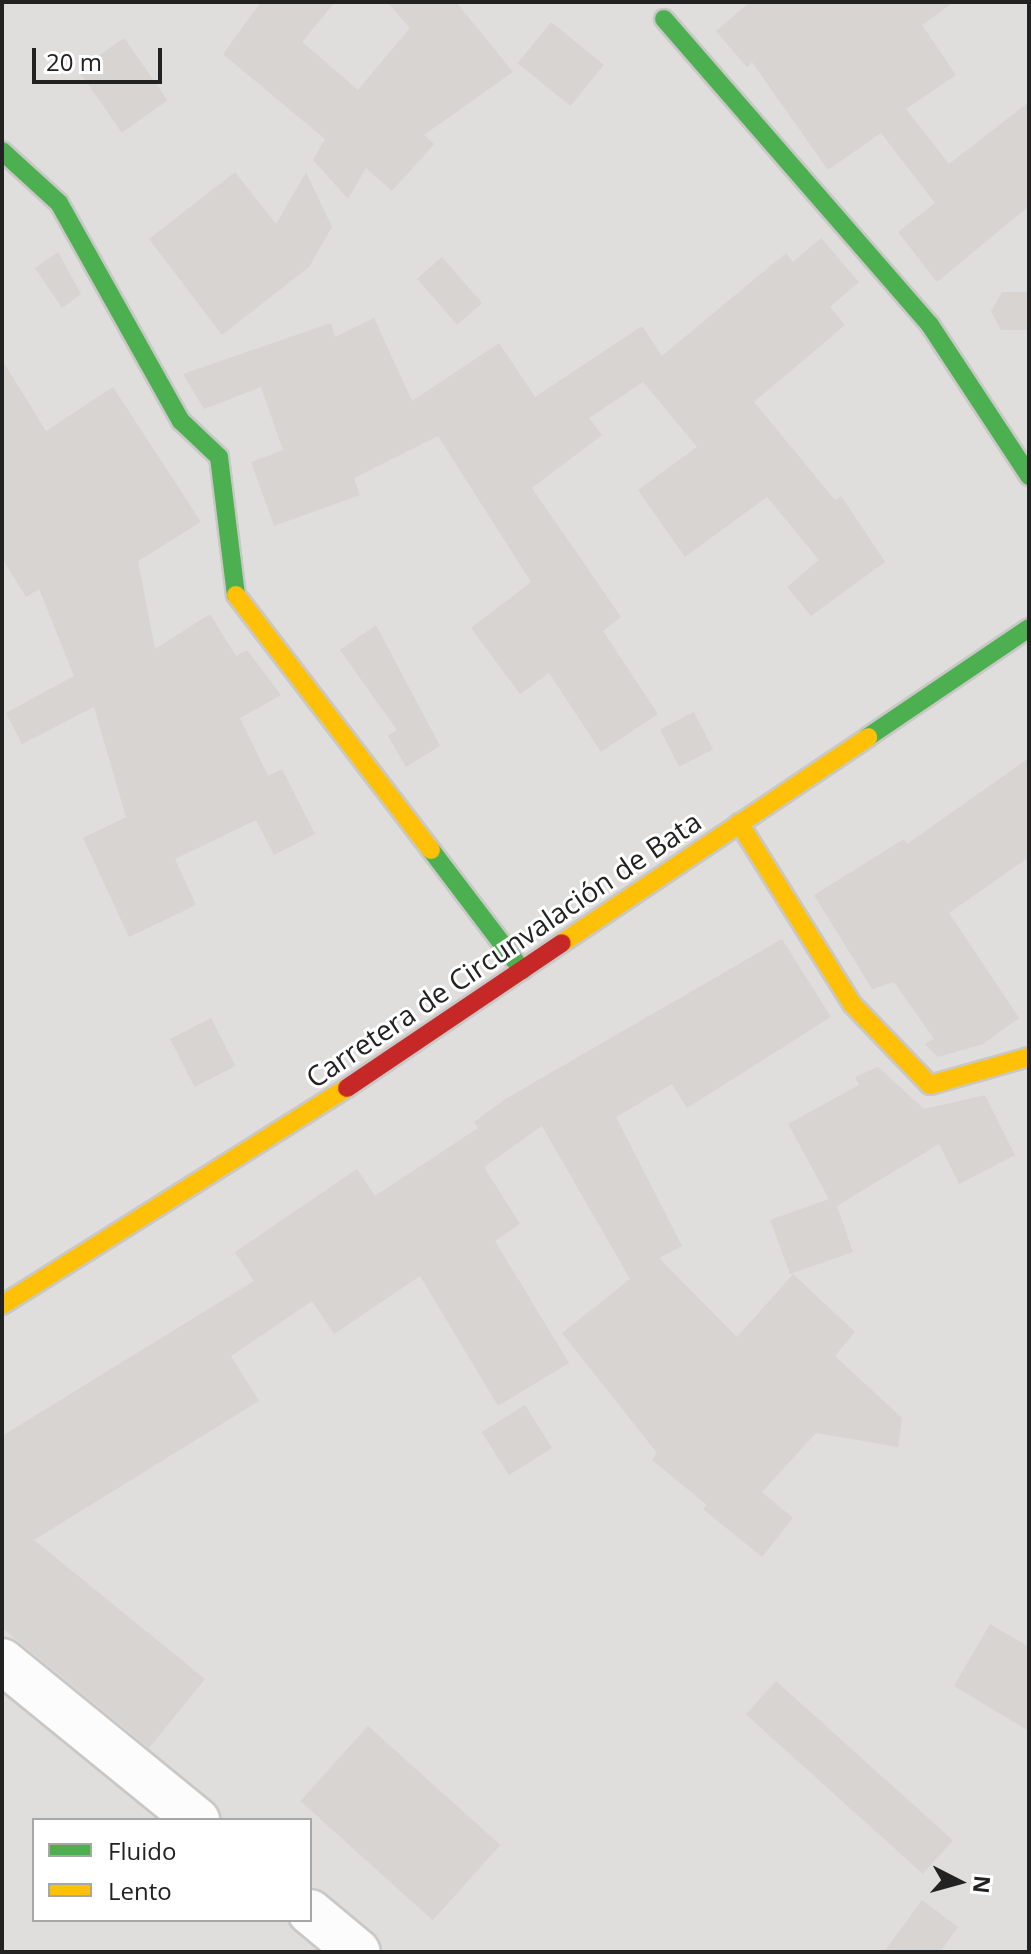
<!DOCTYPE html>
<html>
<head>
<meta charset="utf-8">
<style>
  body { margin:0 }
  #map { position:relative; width:1031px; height:1954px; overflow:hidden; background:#f0eeeb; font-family:"Open Sans",sans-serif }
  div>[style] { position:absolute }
  .residential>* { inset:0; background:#dfdedc }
  .building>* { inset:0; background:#d7d4d2; transform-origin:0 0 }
  .roads { filter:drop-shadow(2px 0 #c9c8c7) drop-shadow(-2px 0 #c9c8c7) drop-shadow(0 2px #c9c8c7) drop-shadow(0 -2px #c9c8c7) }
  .street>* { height:44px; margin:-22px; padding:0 22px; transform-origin:22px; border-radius:22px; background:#fdfcfc }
  .fast>* { height:18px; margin:-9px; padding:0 9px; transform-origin:9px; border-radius:9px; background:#4caf50 }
  .slow>* { height:18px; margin:-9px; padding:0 9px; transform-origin:9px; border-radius:9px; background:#ffc107 }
  .jam>* { height:18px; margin:-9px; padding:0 9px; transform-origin:9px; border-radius:9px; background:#c62828 }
  span { translate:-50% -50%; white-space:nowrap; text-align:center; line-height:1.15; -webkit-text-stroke:6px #fff; paint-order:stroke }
  .street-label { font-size:28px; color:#222 }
  .frame { position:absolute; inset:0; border:4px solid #222; pointer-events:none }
  .legend { position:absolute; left:32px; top:1818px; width:280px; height:104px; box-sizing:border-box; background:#fff; border:2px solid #a7a7a7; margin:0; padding:10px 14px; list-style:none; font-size:24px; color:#222 }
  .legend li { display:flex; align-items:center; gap:16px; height:40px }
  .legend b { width:40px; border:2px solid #a7a7a7 }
  .north { position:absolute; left:919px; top:1842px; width:80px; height:80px; -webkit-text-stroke:6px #fff; paint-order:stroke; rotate:96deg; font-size:22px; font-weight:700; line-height:32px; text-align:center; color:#222 }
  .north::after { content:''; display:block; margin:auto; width:28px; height:36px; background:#222; clip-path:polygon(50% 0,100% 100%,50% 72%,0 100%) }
  .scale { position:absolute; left:32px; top:48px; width:130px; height:36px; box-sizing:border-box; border:4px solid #222; border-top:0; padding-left:10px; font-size:24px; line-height:28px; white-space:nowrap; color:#222; -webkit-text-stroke:6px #fff; paint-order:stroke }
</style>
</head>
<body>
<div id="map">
  <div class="residential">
    <i style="clip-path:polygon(evenodd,2px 2px,1029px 2px,1029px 1952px,2px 1952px,2px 2px,34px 1820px,310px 1820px,310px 1920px,34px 1920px,34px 1820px)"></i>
  </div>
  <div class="building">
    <i style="clip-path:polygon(261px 2px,335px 2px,302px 42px,358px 90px,410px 28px,387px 2px,456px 2px,513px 72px,424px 135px,434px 144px,392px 191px,366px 168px,348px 199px,313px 160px,325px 139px,223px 54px)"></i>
    <i style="clip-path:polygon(750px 2px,954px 2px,922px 25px,956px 75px,906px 109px,949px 164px,1029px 102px,1029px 206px,937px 282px,898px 232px,935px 203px,881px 133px,828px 170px,752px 62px,747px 67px,716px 31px)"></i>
    <i style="left:551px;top:22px;width:68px;height:53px;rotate:39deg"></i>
    <i style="left:124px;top:38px;width:76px;height:56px;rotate:55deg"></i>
    <i style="clip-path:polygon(235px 172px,276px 224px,306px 172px,332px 227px,309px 267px,222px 335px,149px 239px)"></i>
    <i style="clip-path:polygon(821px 238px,859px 282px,830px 307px,845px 325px,754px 402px,835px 500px,841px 496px,885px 562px,811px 616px,787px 587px,819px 560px,767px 497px,685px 557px,638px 490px,697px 447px,643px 382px,589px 418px,602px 435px,532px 488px,621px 617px,603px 631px,658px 714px,601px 752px,549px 673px,520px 694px,471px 628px,531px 582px,438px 436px,354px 478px,360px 495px,274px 526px,251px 462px,283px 450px,261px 387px,204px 409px,183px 374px,331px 323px,335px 337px,374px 318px,412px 401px,499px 343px,535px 397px,642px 326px,662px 356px,786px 253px,793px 262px)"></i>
    <i style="clip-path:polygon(58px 252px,81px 294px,62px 308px,35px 268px)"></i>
    <i style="left:442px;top:257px;width:61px;height:33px;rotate:49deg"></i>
    <i style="clip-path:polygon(1002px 292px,1029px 292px,1029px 330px,1001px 330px,991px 311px)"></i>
    <i style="clip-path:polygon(2px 360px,46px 431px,113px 387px,201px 522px,138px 561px,155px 649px,210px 614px,236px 656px,247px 650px,281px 695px,240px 718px,268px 776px,282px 769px,315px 834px,274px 855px,256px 820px,175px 859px,196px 905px,129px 937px,83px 838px,126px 817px,94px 707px,22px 744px,6px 713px,74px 676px,39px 589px,26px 597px,2px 558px)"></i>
    <i style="clip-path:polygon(376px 625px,440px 746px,406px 767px,388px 736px,397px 730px,340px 650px)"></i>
    <i style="left:694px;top:712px;width:42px;height:38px;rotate:63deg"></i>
    <i style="clip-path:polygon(1029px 758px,1029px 857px,949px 913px,1019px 1018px,983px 1044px,938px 1057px,925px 1044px,934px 1039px,894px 982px,872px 989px,814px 895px,904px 839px,907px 844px)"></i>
    <i style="clip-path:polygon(782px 939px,831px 1017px,687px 1108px,672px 1084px,616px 1117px,682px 1246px,659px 1258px,737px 1337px,793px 1274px,855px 1332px,835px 1356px,902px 1418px,898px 1447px,816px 1433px,762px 1492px,793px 1518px,762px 1557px,703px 1509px,707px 1505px,652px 1460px,657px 1453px,562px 1333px,630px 1279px,542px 1126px,484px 1167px,520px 1224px,495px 1241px,569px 1363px,498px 1406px,420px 1276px,334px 1334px,312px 1301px,231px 1356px,259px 1401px,34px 1540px,205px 1679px,149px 1748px,2px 1628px,2px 1436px,254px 1281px,235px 1252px,357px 1169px,375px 1196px,478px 1128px,474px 1122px,507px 1098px)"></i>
    <i style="left:211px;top:1018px;width:54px;height:46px;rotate:63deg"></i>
    <i style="clip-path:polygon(878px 1067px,924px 1109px,985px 1095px,1015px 1155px,959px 1184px,939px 1144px,837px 1206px,853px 1252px,790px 1274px,770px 1220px,829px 1199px,788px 1124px,859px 1085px,855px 1077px)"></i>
    <i style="left:525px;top:1405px;width:51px;height:51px;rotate:58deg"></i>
    <i style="clip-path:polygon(990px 1624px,1029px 1647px,1029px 1731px,954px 1686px)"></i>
    <i style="left:776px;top:1681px;width:238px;height:45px;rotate:42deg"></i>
    <i style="left:368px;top:1726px;width:178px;height:101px;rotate:42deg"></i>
    <i style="clip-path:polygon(922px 1900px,958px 1927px,940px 1952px,884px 1952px)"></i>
  </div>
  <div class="roads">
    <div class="street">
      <i style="left:2px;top:1661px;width:252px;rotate:39.2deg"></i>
      <i style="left:310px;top:1912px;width:62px;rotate:39.8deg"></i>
    </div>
    <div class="fast">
      <i style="left:664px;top:19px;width:405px;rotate:49deg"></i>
      <i style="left:930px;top:325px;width:181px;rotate:56.7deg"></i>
      <i style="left:2px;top:151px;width:77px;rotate:42.4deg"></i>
      <i style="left:59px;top:203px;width:250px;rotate:60.8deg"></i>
      <i style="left:181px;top:421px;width:52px;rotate:43.5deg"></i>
      <i style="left:219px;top:457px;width:139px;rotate:83deg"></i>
      <i style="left:868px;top:737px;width:194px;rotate:-34.1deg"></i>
      <i style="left:431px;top:850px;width:151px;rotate:52.8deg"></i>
    </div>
    <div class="slow">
      <i style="left:236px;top:595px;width:321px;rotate:52.6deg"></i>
      <i style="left:739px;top:823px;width:213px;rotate:58deg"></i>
      <i style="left:852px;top:1004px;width:112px;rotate:46.1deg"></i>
      <i style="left:930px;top:1085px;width:103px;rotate:-15.8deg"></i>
      <i style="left:562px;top:943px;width:369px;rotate:-33.9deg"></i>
      <i style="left:2px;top:1305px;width:408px;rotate:-32.2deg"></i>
    </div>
    <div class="jam">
      <i style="left:347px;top:1088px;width:259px;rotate:-34deg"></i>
    </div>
  </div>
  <div class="street-label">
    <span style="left:503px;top:949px;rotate:-34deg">Carretera de Circunvalación de Bata</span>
  </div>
  <div class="frame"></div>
  <ul class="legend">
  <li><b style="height:10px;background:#4caf50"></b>Fluido</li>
  <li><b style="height:10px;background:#ffc107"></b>Lento</li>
  </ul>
  <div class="north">N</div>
  <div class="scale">20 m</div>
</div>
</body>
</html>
